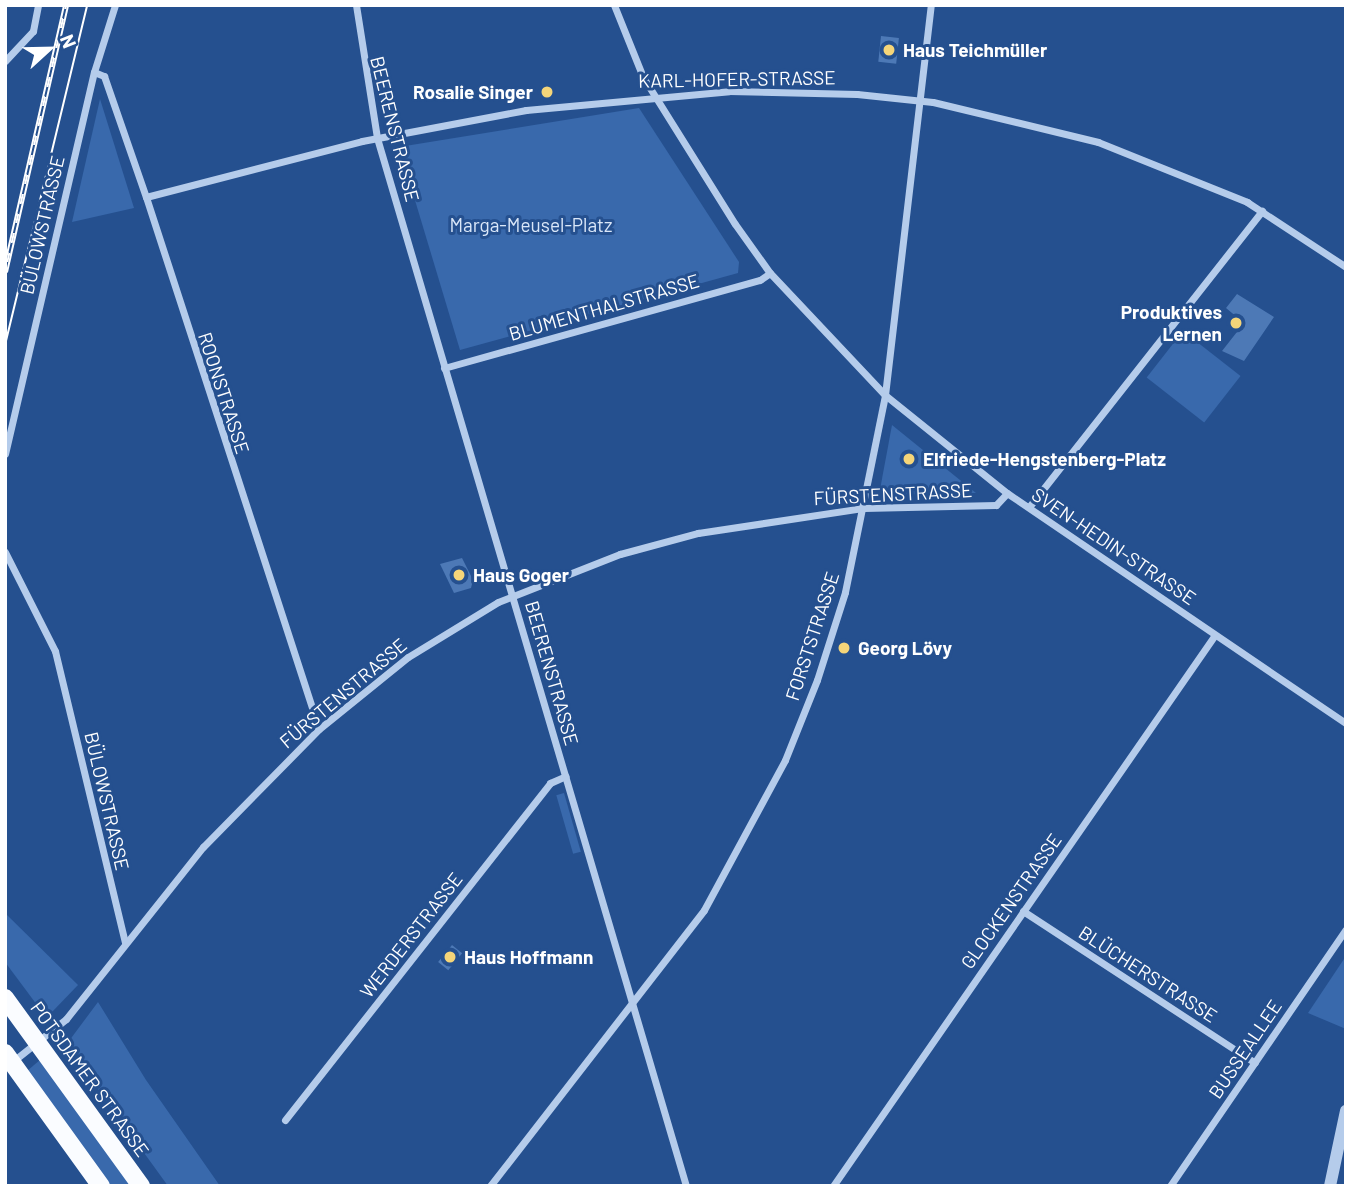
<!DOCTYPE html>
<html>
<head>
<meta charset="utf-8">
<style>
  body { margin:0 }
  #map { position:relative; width:1351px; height:1191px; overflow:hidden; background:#25508f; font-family:Barlow,sans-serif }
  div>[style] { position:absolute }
  .green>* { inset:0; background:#3969ac; transform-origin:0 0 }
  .building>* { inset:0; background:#4d79b6; transform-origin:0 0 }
  .minor>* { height:7px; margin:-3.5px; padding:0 3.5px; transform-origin:3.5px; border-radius:3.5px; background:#b5cceb }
  .tertiary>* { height:12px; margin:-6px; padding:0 6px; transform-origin:6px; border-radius:6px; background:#b5cceb }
  .primary>* { height:18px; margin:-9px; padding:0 9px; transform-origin:9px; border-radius:9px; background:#fafcff }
  .tram>* { height:2px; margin:-1px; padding:0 1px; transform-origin:1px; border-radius:1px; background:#fff }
  .rail>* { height:6px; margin-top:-3px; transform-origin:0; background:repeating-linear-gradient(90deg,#25508f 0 10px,#fff 0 20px); box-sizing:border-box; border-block:2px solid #fff }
  .dots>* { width:19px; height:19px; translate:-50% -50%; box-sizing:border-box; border:4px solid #25508f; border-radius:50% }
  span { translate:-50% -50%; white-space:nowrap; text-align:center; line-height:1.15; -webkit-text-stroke:6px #25508f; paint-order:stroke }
  .poi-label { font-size:19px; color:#fff; font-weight:700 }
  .left { translate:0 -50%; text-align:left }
  .right { translate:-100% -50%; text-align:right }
  .street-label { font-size:19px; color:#fff }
  .park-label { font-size:19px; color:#dae7f9 }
  .frame { position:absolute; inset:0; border:7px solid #fff; pointer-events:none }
  .north { position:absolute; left:14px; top:14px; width:70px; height:70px; -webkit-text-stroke:5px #25508f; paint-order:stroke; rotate:68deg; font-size:19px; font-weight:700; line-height:28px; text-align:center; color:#fff }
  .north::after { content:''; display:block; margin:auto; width:24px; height:32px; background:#fff; clip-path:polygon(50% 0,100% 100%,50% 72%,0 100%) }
</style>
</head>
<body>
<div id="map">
  <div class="green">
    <i style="clip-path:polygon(100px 99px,134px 208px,72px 222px)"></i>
    <i style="clip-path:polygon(639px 108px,739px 262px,738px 273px,460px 350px,399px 147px)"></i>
    <i style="left:1183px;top:331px;width:73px;height:59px;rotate:38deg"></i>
    <i style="clip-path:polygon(892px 425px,976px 493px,879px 495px)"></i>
    <i style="left:564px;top:793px;width:61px;height:8px;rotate:74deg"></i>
    <i style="clip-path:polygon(5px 913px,78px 985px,52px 1012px,43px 1013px,5px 962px)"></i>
    <i style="clip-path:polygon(1346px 956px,1346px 1029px,1308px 1013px)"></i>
    <i style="clip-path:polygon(98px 1002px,146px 1080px,220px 1186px,168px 1186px,66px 1045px)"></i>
    <i style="clip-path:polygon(40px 1060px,133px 1186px,108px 1186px,27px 1071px)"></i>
  </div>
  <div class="building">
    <i style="left:881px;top:36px;width:18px;height:26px;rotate:6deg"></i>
    <i style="clip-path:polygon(1237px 294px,1274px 317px,1244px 361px,1222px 351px,1244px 323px,1226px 308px)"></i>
    <i style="clip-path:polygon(462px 558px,473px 580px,471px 588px,454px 593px,440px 564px)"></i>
    <i style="left:452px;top:945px;width:13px;height:22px;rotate:39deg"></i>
  </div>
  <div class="minor">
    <i style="left:356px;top:5px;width:135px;rotate:81deg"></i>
    <i style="left:377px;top:138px;width:1093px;rotate:73.57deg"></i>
    <i style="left:614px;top:5px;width:78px;rotate:68.1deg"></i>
    <i style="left:643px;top:77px;width:173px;rotate:58deg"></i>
    <i style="left:735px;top:224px;width:60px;rotate:54.5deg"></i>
    <i style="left:770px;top:273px;width:168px;rotate:46.7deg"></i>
    <i style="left:885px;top:395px;width:156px;rotate:38.8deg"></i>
    <i style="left:1007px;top:493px;width:410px;rotate:34.2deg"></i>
    <i style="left:5px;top:61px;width:41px;rotate:-47deg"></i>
    <i style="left:33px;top:31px;width:26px;rotate:-79deg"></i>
    <i style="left:94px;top:72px;width:11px;rotate:22deg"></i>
    <i style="left:104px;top:76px;width:128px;rotate:70.9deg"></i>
    <i style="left:146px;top:197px;width:559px;rotate:71.99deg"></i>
    <i style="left:146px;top:197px;width:223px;rotate:-14.5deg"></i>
    <i style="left:362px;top:141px;width:167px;rotate:-10.7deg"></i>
    <i style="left:526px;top:110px;width:204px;rotate:-5.3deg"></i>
    <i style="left:729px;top:91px;width:128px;rotate:1.3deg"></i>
    <i style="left:857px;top:94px;width:76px;rotate:6deg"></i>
    <i style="left:933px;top:102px;width:170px;rotate:13.6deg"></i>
    <i style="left:1098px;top:142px;width:161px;rotate:21.9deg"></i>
    <i style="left:1247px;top:202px;width:118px;rotate:33.3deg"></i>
    <i style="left:444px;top:368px;width:328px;rotate:-15.6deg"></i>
    <i style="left:760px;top:280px;width:12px;rotate:-35deg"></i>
    <i style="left:5px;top:454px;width:392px;rotate:-76.9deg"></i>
    <i style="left:94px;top:72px;width:70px;rotate:-72.6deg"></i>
    <i style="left:1029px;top:507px;width:377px;rotate:-51.8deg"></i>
    <i style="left:5px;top:552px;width:111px;rotate:63.2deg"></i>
    <i style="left:55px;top:651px;width:300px;rotate:76.5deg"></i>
    <i style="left:1023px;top:911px;width:277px;rotate:33.2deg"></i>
    <i style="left:12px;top:1062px;width:69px;rotate:-38.5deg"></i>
    <i style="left:66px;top:1019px;width:220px;rotate:-51.5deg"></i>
    <i style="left:203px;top:847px;width:165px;rotate:-45.5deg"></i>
    <i style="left:319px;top:729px;width:114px;rotate:-39deg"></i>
    <i style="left:408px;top:657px;width:105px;rotate:-31.4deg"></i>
    <i style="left:498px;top:602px;width:131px;rotate:-21.5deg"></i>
    <i style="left:620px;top:554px;width:81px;rotate:-15.1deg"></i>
    <i style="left:698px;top:533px;width:168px;rotate:-8.6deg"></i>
    <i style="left:864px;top:508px;width:132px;rotate:-1.3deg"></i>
    <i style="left:996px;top:505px;width:16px;rotate:-47deg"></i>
    <i style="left:285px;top:1120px;width:429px;rotate:-51.8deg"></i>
    <i style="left:550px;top:783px;width:17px;rotate:-24deg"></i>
    <i style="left:490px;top:1186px;width:349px;rotate:-52.2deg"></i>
    <i style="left:704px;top:910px;width:170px;rotate:-61.6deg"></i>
    <i style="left:785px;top:760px;width:86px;rotate:-68.2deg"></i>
    <i style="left:817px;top:680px;width:92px;rotate:-72.3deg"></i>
    <i style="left:845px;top:592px;width:201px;rotate:-78.5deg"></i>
    <i style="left:885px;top:395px;width:393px;rotate:-83.3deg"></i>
    <i style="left:833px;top:1186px;width:670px;rotate:-55.27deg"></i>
    <i style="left:1170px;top:1186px;width:311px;rotate:-55.6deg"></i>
  </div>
  <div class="tertiary">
    <i style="left:1330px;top:1186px;width:77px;rotate:-78deg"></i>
  </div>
  <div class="primary">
    <i style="left:5px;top:998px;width:232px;rotate:54.1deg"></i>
    <i style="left:5px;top:1053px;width:164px;rotate:54.2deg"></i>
  </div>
  <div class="tram">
    <i style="left:5px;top:345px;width:350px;rotate:-76.4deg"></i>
  </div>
  <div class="rail">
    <i style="left:5px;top:272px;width:274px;rotate:-77.1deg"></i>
  </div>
  <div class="dots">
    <i style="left:889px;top:50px;background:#f5d579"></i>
    <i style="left:547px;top:92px;background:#f5d579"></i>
    <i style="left:1236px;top:323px;background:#f5d579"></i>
    <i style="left:909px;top:459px;background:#f5d579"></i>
    <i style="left:459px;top:575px;background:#f5d579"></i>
    <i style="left:844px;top:648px;background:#f5d579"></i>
    <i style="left:450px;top:957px;background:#f5d579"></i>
  </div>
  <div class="poi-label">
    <span class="left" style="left:903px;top:50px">Haus Teichmüller</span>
    <span class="right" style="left:533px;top:92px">Rosalie Singer</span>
    <span class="right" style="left:1222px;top:323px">Produktives<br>Lernen</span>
    <span class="left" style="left:923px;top:459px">Elfriede-Hengstenberg-Platz</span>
    <span class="left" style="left:473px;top:575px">Haus Goger</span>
    <span class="left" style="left:858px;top:648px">Georg Lövy</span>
    <span class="left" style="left:464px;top:957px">Haus Hoffmann</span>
  </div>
  <div class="street-label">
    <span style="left:737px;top:79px;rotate:-1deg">KARL-HOFER-STRASSE</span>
    <span style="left:395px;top:129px;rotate:76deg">BEERENSTRASSE</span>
    <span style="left:42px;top:225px;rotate:-77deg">BÜLOWSTRASSE</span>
    <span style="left:604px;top:307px;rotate:-16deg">BLUMENTHALSTRASSE</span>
    <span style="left:224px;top:393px;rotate:72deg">ROONSTRASSE</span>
    <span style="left:893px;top:494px;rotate:-3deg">FÜRSTENSTRASSE</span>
    <span style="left:1114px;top:546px;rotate:34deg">SVEN-HEDIN-STRASSE</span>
    <span style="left:812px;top:636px;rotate:-72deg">FORSTSTRASSE</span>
    <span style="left:552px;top:673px;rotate:74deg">BEERENSTRASSE</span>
    <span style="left:343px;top:693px;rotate:-40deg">FÜRSTENSTRASSE</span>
    <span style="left:107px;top:801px;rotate:77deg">BÜLOWSTRASSE</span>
    <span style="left:1011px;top:901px;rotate:-55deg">GLOCKENSTRASSE</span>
    <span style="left:411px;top:935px;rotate:-52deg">WERDERSTRASSE</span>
    <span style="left:1148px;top:974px;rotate:33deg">BLÜCHERSTRASSE</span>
    <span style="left:1245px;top:1049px;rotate:-56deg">BUSSEALLEE</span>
    <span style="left:90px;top:1079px;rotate:54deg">POTSDAMER STRASSE</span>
  </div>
  <div class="park-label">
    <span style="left:531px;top:225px">Marga-Meusel-Platz</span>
  </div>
  <div class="frame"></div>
  <div class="north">N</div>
</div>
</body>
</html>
